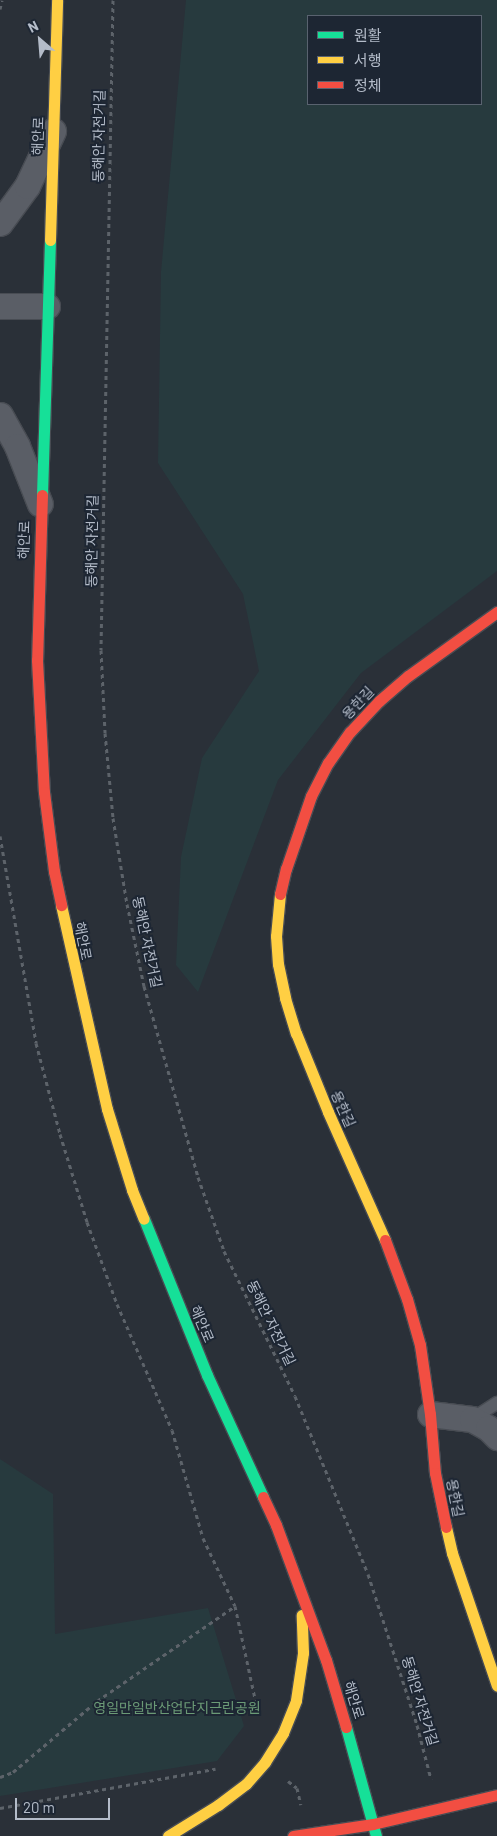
<!DOCTYPE html>
<html>
<head>
<meta charset="utf-8">
<style>
  body { margin:0 }
  #map { position:relative; width:497px; height:1836px; overflow:hidden; background:#2a3038; font-family:Barlow,"Noto Sans KR",sans-serif }
  div>[style] { position:absolute }
  .green>* { inset:0; background:#273a3e }
  .path>* { height:3px; margin-top:-1.5px; transform-origin:0; background:repeating-linear-gradient(90deg,#5d636a 0 4px,transparent 0 8px) }
  .roads { filter:drop-shadow(1px 0 #484c53) drop-shadow(-1px 0 #484c53) drop-shadow(0 1px #484c53) drop-shadow(0 -1px #484c53) }
  .lane>* { height:12px; margin:-6px; padding:0 6px; transform-origin:6px; border-radius:6px; background:#5a5e66 }
  .street>* { height:25px; margin:-12.5px; padding:0 12.5px; transform-origin:12.5px; border-radius:12.5px; background:#5a5e66 }
  .fast>* { height:11px; margin:-5.5px; padding:0 5.5px; transform-origin:5.5px; border-radius:5.5px; background:#16e098 }
  .slow>* { height:11px; margin:-5.5px; padding:0 5.5px; transform-origin:5.5px; border-radius:5.5px; background:#ffcf43 }
  .jam>* { height:11px; margin:-5.5px; padding:0 5.5px; transform-origin:5.5px; border-radius:5.5px; background:#f24e42 }
  span { translate:-50% -50%; white-space:nowrap; text-align:center; line-height:1.15; -webkit-text-stroke:4px #1d2633; paint-order:stroke }
  .street-label { font-size:14px; color:#b4bcc9 }
  .park-label { font-size:14px; color:#6b9a76 }
  .legend { position:absolute; left:307px; top:15px; width:175px; height:90px; box-sizing:border-box; background:#1d2633; border:1px solid #59626f; margin:0; padding:6px 9px; list-style:none; font-size:15px; color:#b4bcc9 }
  .legend li { display:flex; align-items:center; gap:10px; height:25px }
  .legend b { width:25px; border:1px solid #59626f }
  .north { position:absolute; left:15px; top:15px; width:50px; height:50px; -webkit-text-stroke:4px #1d2633; paint-order:stroke; rotate:333deg; font-size:14px; font-weight:700; line-height:20px; text-align:center; color:#b4bcc9 }
  .north::after { content:''; display:block; margin:auto; width:18px; height:22px; background:#b4bcc9; clip-path:polygon(50% 0,100% 100%,50% 72%,0 100%) }
  .scale { position:absolute; left:15px; top:1798px; width:95px; height:22px; box-sizing:border-box; border:2px solid #b4bcc9; border-top:0; padding-left:6px; font-size:15px; line-height:18px; white-space:nowrap; color:#b4bcc9; -webkit-text-stroke:4px #1d2633; paint-order:stroke }
</style>
</head>
<body>
<div id="map">
  <div class="green">
    <i style="clip-path:polygon(evenodd,186px 0,497px 0,497px 571px,361px 673px,278px 780px,198px 992px,176px 965px,181px 857px,202px 758px,259px 671px,243px 594px,158px 463px,161px 272px,186px 0,481px 16px,481px 104px,308px 104px,308px 16px,481px 16px)"></i>
    <i style="clip-path:polygon(0 1459px,53px 1494px,55px 1634px,208px 1608px,244px 1726px,217px 1761px,0 1796px)"></i>
  </div>
  <div class="path">
    <i style="left:113px;top:0;width:650px;rotate:91.06deg"></i>
    <i style="left:101px;top:650px;width:83px;rotate:87.2deg"></i>
    <i style="left:105px;top:733px;width:85px;rotate:84.6deg"></i>
    <i style="left:113px;top:818px;width:87px;rotate:80.8deg"></i>
    <i style="left:127px;top:904px;width:84px;rotate:78.3deg"></i>
    <i style="left:144px;top:986px;width:198px;rotate:74.2deg"></i>
    <i style="left:198px;top:1177px;width:78px;rotate:70.6deg"></i>
    <i style="left:224px;top:1251px;width:161px;rotate:63.9deg"></i>
    <i style="left:295px;top:1396px;width:192px;rotate:67.7deg"></i>
    <i style="left:368px;top:1574px;width:159px;rotate:72deg"></i>
    <i style="left:417px;top:1725px;width:56px;rotate:75.5deg"></i>
    <i style="left:0;top:9px;width:9px;rotate:-77deg"></i>
    <i style="left:0;top:836px;width:210px;rotate:80.1deg"></i>
    <i style="left:36px;top:1043px;width:94px;rotate:75.2deg"></i>
    <i style="left:60px;top:1134px;width:92px;rotate:72.9deg"></i>
    <i style="left:87px;top:1222px;width:87px;rotate:69.9deg"></i>
    <i style="left:117px;top:1304px;width:137px;rotate:66.4deg"></i>
    <i style="left:172px;top:1430px;width:112px;rotate:74deg"></i>
    <i style="left:203px;top:1538px;width:75px;rotate:64.8deg"></i>
    <i style="left:235px;top:1606px;width:108px;rotate:77.8deg"></i>
    <i style="left:0;top:1777px;width:14px;rotate:-21deg"></i>
    <i style="left:13px;top:1772px;width:110px;rotate:-40.2deg"></i>
    <i style="left:97px;top:1701px;width:168px;rotate:-34.5deg"></i>
    <i style="left:288px;top:1781px;width:11px;rotate:38deg"></i>
    <i style="left:297px;top:1788px;width:17px;rotate:77deg"></i>
    <i style="left:0;top:1808px;width:219px;rotate:-10.3deg"></i>
  </div>
  <div class="roads">
    <div class="lane">
      <i style="left:472px;top:1419px;width:30px;rotate:-33deg"></i>
    </div>
    <div class="street">
      <i style="left:0;top:223px;width:46px;rotate:-53.9deg"></i>
      <i style="left:27px;top:186px;width:61px;rotate:-64.7deg"></i>
      <i style="left:0;top:306px;width:47px"></i>
      <i style="left:0;top:415px;width:35px;rotate:61deg"></i>
      <i style="left:17px;top:446px;width:62px;rotate:68.4deg"></i>
      <i style="left:430px;top:1414px;width:42px;rotate:6.8deg"></i>
      <i style="left:472px;top:1419px;width:18px;rotate:29deg"></i>
      <i style="left:488px;top:1428px;width:13px;rotate:45deg"></i>
    </div>
    <div class="fast">
      <i style="left:42px;top:495px;width:255px;rotate:-88.2deg"></i>
      <i style="left:144px;top:1219px;width:168px;rotate:68deg"></i>
      <i style="left:207px;top:1375px;width:134px;rotate:65.3deg"></i>
      <i style="left:346px;top:1727px;width:113px;rotate:74.6deg"></i>
    </div>
    <div class="slow">
      <i style="left:50px;top:240px;width:240px;rotate:-88.3deg"></i>
      <i style="left:280px;top:894px;width:42px;rotate:95.4deg"></i>
      <i style="left:276px;top:936px;width:28px;rotate:86deg"></i>
      <i style="left:278px;top:964px;width:35px;rotate:78deg"></i>
      <i style="left:285px;top:998px;width:37px;rotate:73deg"></i>
      <i style="left:296px;top:1033px;width:85px;rotate:67.9deg"></i>
      <i style="left:328px;top:1112px;width:140px;rotate:66deg"></i>
      <i style="left:61px;top:905px;width:209px;rotate:77.3deg"></i>
      <i style="left:107px;top:1109px;width:85px;rotate:72.8deg"></i>
      <i style="left:132px;top:1190px;width:31px;rotate:68deg"></i>
      <i style="left:446px;top:1527px;width:27px;rotate:77deg"></i>
      <i style="left:452px;top:1553px;width:140px;rotate:71.3deg"></i>
      <i style="left:168px;top:1836px;width:59px;rotate:-31.8deg"></i>
      <i style="left:218px;top:1805px;width:35px;rotate:-37deg"></i>
      <i style="left:246px;top:1784px;width:29px;rotate:-49deg"></i>
      <i style="left:265px;top:1762px;width:34px;rotate:-58deg"></i>
      <i style="left:283px;top:1733px;width:35px;rotate:-68deg"></i>
      <i style="left:296px;top:1700px;width:48px;rotate:-81.5deg"></i>
      <i style="left:303px;top:1653px;width:38px;rotate:-92deg"></i>
    </div>
    <div class="jam">
      <i style="left:42px;top:495px;width:165px;rotate:91.7deg"></i>
      <i style="left:37px;top:660px;width:132px;rotate:87deg"></i>
      <i style="left:44px;top:792px;width:80px;rotate:82.8deg"></i>
      <i style="left:54px;top:871px;width:35px;rotate:78deg"></i>
      <i style="left:280px;top:894px;width:26px;rotate:-77deg"></i>
      <i style="left:286px;top:869px;width:77px;rotate:-71.1deg"></i>
      <i style="left:311px;top:796px;width:37px;rotate:-63deg"></i>
      <i style="left:328px;top:763px;width:38px;rotate:-55deg"></i>
      <i style="left:350px;top:732px;width:42px;rotate:-46.9deg"></i>
      <i style="left:379px;top:701px;width:38px;rotate:-41deg"></i>
      <i style="left:408px;top:676px;width:110px;rotate:-35.7deg"></i>
      <i style="left:385px;top:1240px;width:63px;rotate:69.6deg"></i>
      <i style="left:407px;top:1299px;width:48px;rotate:74.2deg"></i>
      <i style="left:420px;top:1345px;width:70px;rotate:81.8deg"></i>
      <i style="left:430px;top:1414px;width:59px;rotate:85.2deg"></i>
      <i style="left:435px;top:1473px;width:55px;rotate:78.5deg"></i>
      <i style="left:263px;top:1497px;width:31px;rotate:65deg"></i>
      <i style="left:276px;top:1525px;width:144px;rotate:69.7deg"></i>
      <i style="left:326px;top:1660px;width:70px;rotate:73.4deg"></i>
      <i style="left:293px;top:1836px;width:81px;rotate:-8.5deg"></i>
      <i style="left:373px;top:1824px;width:127px;rotate:-13.2deg"></i>
    </div>
  </div>
  <div class="street-label">
    <span style="left:38px;top:136px;rotate:-88deg">해안로</span>
    <span style="left:99px;top:136px;rotate:-89deg">동해안 자전거길</span>
    <span style="left:24px;top:540px;rotate:-88deg">해안로</span>
    <span style="left:92px;top:541px;rotate:-89deg">동해안 자전거길</span>
    <span style="left:358px;top:703px;rotate:-46deg">용한길</span>
    <span style="left:83px;top:941px;rotate:79deg">해안로</span>
    <span style="left:147px;top:942px;rotate:78deg">동해안 자전거길</span>
    <span style="left:343px;top:1109px;rotate:66deg">용한길</span>
    <span style="left:271px;top:1323px;rotate:64deg">동해안 자전거길</span>
    <span style="left:202px;top:1324px;rotate:67deg">해안로</span>
    <span style="left:455px;top:1498px;rotate:79deg">용한길</span>
    <span style="left:354px;top:1700px;rotate:73deg">해안로</span>
    <span style="left:420px;top:1701px;rotate:73deg">동해안 자전거길</span>
  </div>
  <div class="park-label">
    <span style="left:177px;top:1708px">영일만일반산업단지근린공원</span>
  </div>
  <ul class="legend">
  <li><b style="height:6px;background:#16e098"></b>원활</li>
  <li><b style="height:6px;background:#ffcf43"></b>서행</li>
  <li><b style="height:6px;background:#f24e42"></b>정체</li>
  </ul>
  <div class="north">N</div>
  <div class="scale">20 m</div>
</div>
</body>
</html>
